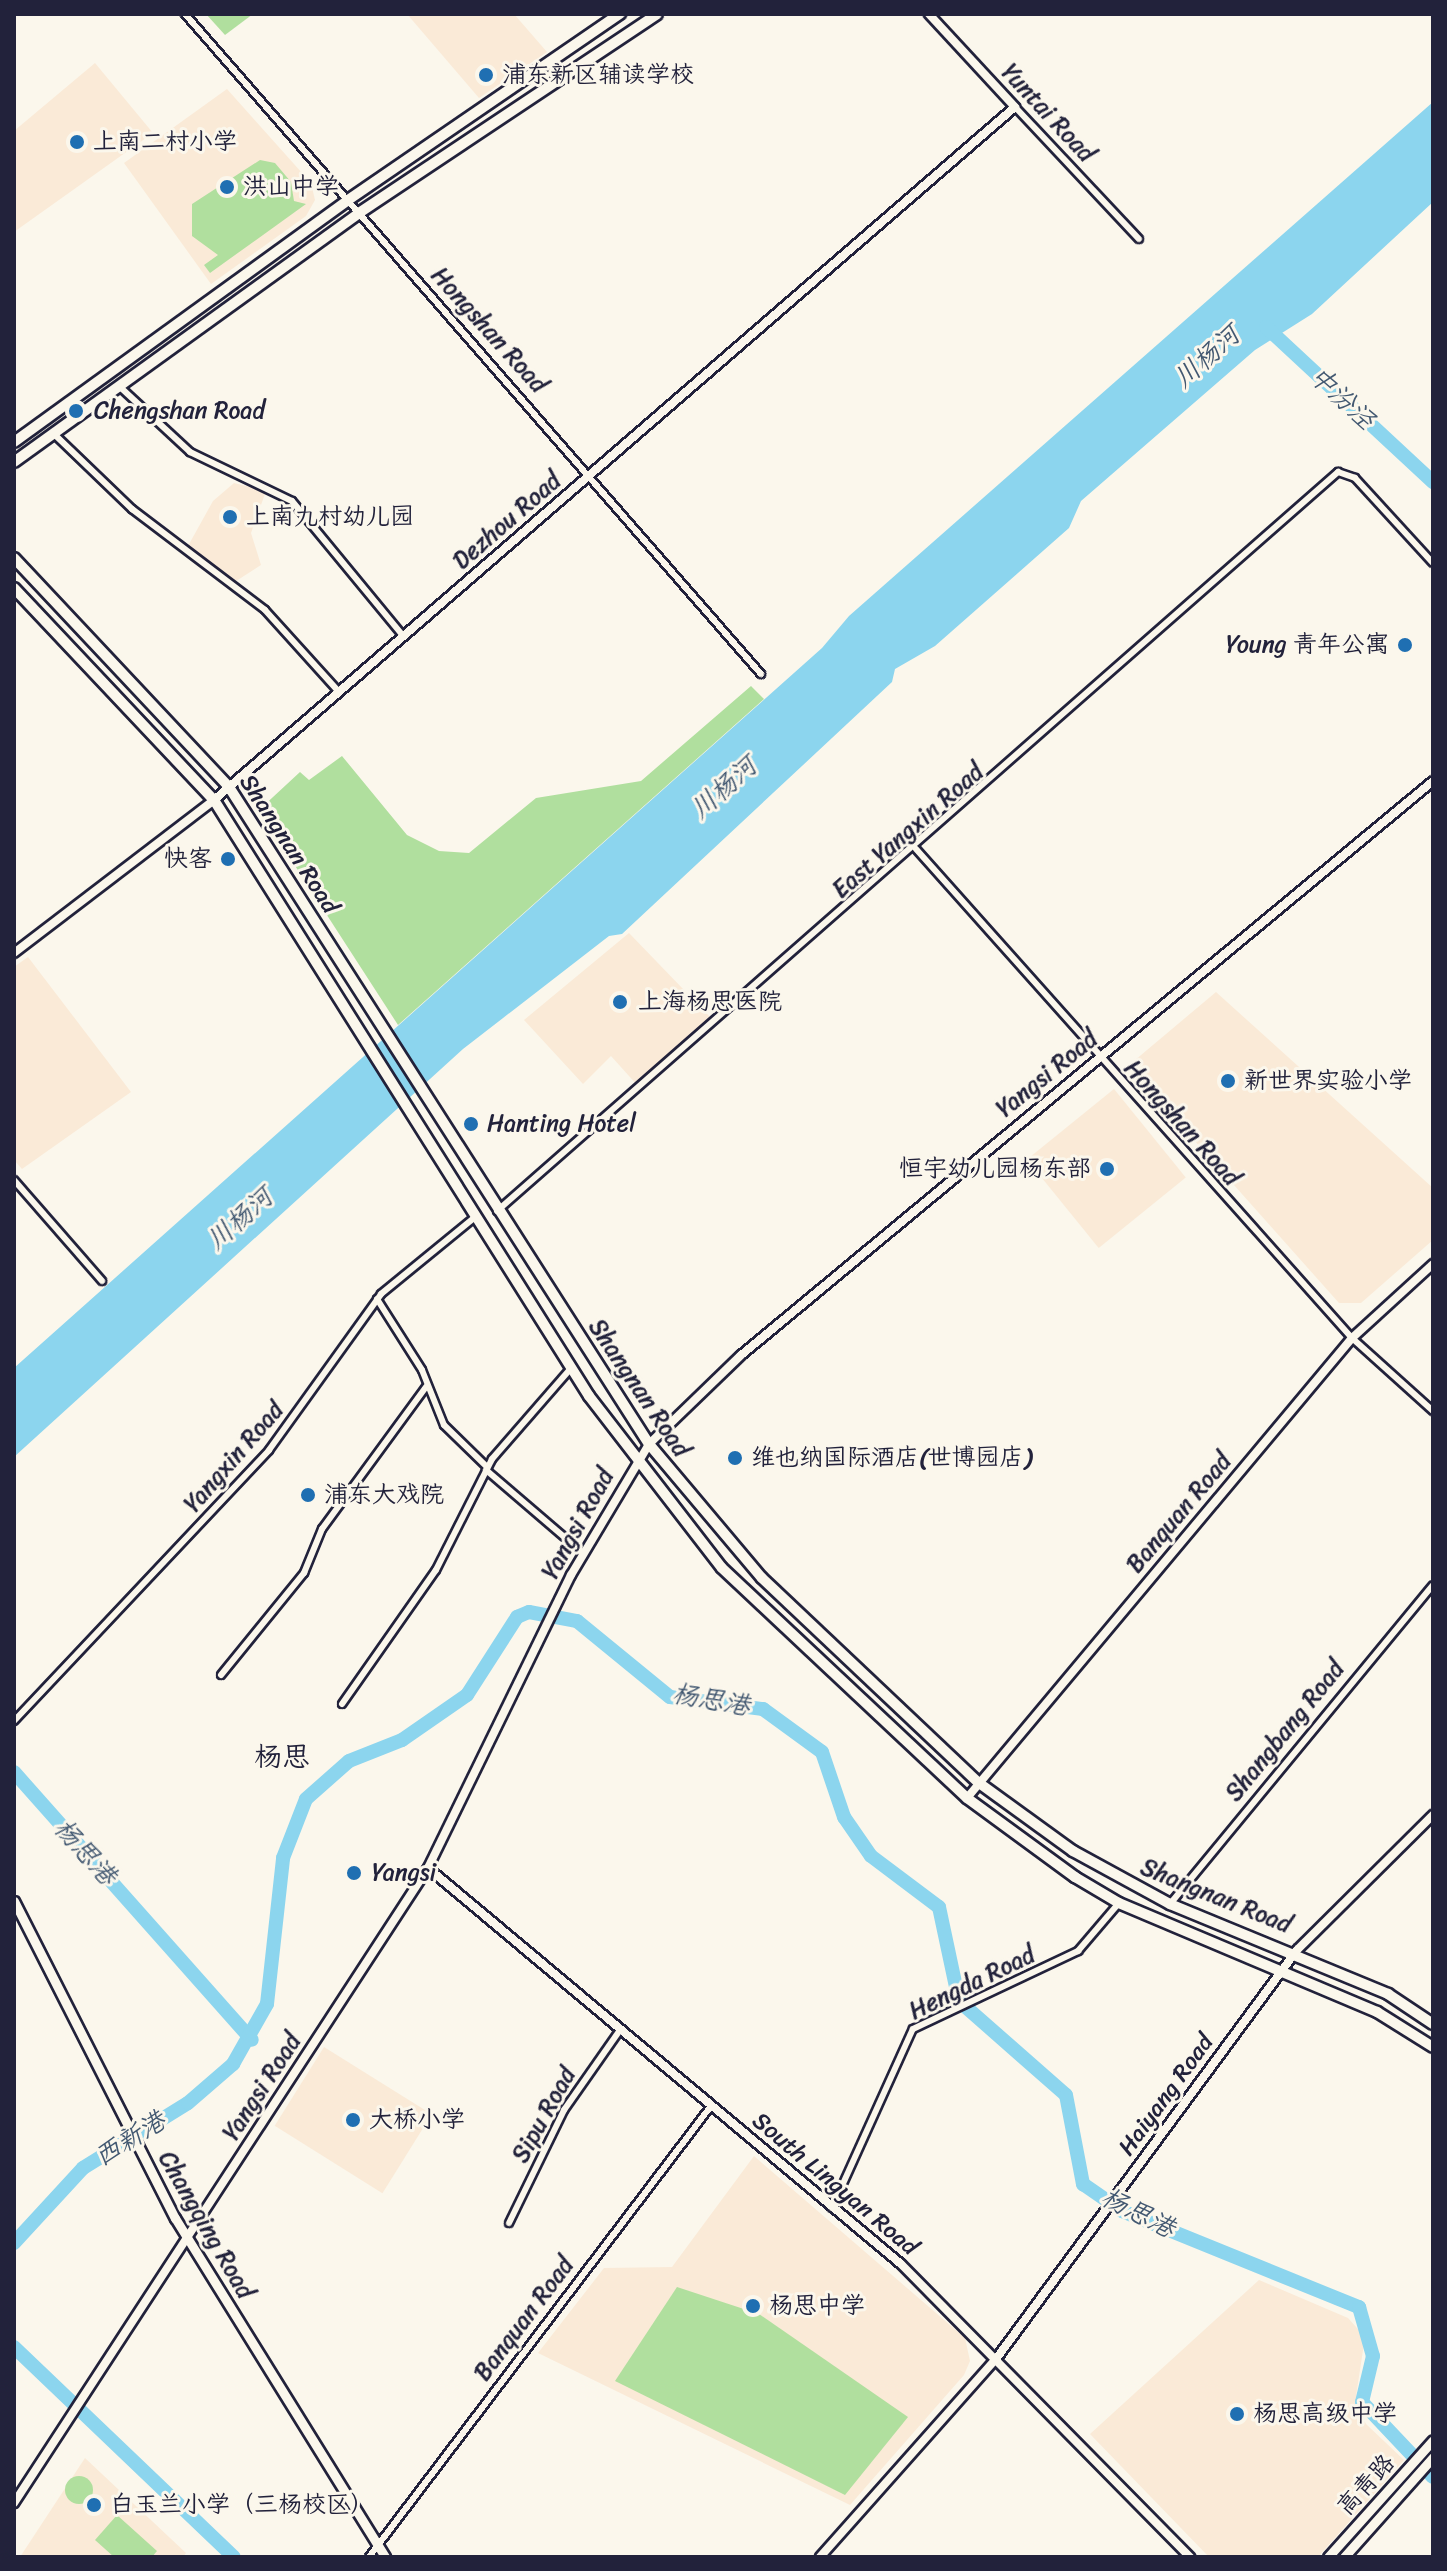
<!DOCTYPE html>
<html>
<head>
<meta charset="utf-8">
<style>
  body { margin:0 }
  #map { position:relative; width:1447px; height:2571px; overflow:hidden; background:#fbf7ec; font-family:Sriracha,"LXGW WenKai TC",sans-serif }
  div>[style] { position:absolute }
  .built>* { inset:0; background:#faead7; transform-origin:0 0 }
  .green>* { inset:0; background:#b0df9e }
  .round { border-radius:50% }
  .water>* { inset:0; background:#8cd5ee }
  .river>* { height:14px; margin:-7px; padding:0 7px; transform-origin:7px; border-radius:7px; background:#8cd5ee }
  .roads { filter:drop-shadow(2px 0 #22223b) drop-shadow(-2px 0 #22223b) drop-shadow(0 2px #22223b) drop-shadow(0 -2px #22223b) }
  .minor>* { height:6px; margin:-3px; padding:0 3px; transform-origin:3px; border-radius:3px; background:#fbf7ec }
  .tertiary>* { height:8px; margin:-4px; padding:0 4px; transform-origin:4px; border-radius:4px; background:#fbf7ec }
  .secondary>* { height:9px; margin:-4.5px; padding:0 4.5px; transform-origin:4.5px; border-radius:4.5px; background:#fbf7ec }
  .primary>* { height:10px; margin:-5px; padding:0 5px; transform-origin:5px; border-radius:5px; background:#fbf7ec }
  .dots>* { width:22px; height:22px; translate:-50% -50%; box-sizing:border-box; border:4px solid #fbf7ec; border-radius:50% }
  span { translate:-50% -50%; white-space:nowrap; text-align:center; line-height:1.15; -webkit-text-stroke:6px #fbf7ec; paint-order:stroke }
  .poi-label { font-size:24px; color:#22223b }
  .left { translate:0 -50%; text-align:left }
  .right { translate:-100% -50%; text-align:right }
  .street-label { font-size:24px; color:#22223b }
  .water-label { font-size:26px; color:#425871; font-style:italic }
  .quarter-label { font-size:28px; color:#22223b }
  .frame { position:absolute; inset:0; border:16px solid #22223b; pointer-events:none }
</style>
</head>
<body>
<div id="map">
  <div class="built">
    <i style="clip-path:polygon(407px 14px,514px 14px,547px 52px,479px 98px)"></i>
    <i style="clip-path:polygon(95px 63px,153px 133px,14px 232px,14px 131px)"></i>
    <i style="clip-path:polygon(227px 89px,311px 183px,315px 200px,306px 216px,211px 284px,124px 163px)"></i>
    <i style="clip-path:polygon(234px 483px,266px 491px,251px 533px,261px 565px,233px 583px,188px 546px,213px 501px)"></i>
    <i style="clip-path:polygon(629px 933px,712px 1019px,638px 1086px,611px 1056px,583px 1084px,524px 1020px)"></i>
    <i style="clip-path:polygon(28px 957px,131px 1092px,22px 1169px,14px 1160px,14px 967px)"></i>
    <i style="clip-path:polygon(1216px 992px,1433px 1188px,1433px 1240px,1361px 1303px,1339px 1303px,1128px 1066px)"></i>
    <i style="left:1114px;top:1089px;width:114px;height:112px;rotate:51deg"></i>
    <i style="left:324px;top:2047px;width:127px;height:93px;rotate:32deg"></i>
    <i style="clip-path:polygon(754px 2156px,965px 2338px,970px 2361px,964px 2375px,850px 2505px,538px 2353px,604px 2268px,672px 2267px)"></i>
    <i style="clip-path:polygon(1259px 2280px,1348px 2318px,1365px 2337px,1355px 2403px,1366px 2424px,1404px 2460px,1318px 2557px,1209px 2557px,1090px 2434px)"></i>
    <i style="clip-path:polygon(85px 2458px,186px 2553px,183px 2557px,20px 2557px)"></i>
  </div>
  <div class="green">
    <i style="clip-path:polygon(206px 14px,253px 14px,225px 35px)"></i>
    <i style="clip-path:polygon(260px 160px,275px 163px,291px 182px,294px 201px,306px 204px,210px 273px,204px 265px,218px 255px,192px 236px,192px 204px)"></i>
    <i style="clip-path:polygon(751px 686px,764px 699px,398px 1025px,259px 810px,300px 772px,309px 780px,342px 756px,407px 835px,439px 851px,469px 853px,536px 798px,641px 781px)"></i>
    <i style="clip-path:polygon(677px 2287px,759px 2314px,908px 2417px,845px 2495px,615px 2381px)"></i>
    <i class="round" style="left:65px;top:2476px;width:28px;height:28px"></i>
    <i style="clip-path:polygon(117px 2515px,157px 2551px,152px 2557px,114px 2557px,95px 2540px)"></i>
  </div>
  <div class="water">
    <i style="clip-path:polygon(1433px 102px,1433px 202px,1312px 314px,1255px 350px,1081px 501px,1069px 528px,935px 646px,895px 669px,892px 682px,622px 934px,609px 936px,463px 1049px,14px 1457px,14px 1368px,822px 648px,849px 616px)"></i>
  </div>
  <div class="river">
    <i style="left:1266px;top:327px;width:228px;rotate:42.9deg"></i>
    <i style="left:14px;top:1772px;width:358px;rotate:48.4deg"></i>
    <i style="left:14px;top:2243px;width:102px;rotate:-47.4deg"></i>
    <i style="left:83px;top:2168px;width:123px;rotate:-31.8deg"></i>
    <i style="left:188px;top:2103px;width:60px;rotate:-40.9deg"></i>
    <i style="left:233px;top:2064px;width:69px;rotate:-60.5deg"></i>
    <i style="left:267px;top:2004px;width:147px;rotate:-83.7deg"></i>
    <i style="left:283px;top:1858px;width:63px;rotate:-68.7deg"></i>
    <i style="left:306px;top:1799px;width:57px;rotate:-41.5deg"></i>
    <i style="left:349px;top:1761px;width:57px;rotate:-21.6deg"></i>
    <i style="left:402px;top:1740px;width:79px;rotate:-34.7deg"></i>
    <i style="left:467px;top:1695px;width:93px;rotate:-57.3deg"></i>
    <i style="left:517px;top:1617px;width:13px;rotate:-23deg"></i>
    <i style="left:529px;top:1612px;width:49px;rotate:10.6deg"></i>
    <i style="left:577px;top:1621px;width:120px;rotate:39.3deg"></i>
    <i style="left:670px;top:1697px;width:94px;rotate:7.4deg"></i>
    <i style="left:763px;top:1709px;width:73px;rotate:36.1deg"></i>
    <i style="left:822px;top:1752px;width:69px;rotate:71.3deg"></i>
    <i style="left:844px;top:1817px;width:47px;rotate:55.3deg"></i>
    <i style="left:871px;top:1856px;width:85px;rotate:36.9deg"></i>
    <i style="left:939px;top:1907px;width:96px;rotate:78deg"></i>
    <i style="left:959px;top:2001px;width:142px;rotate:41.3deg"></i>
    <i style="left:1066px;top:2095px;width:91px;rotate:79.2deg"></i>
    <i style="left:1083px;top:2184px;width:47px;rotate:34.7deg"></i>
    <i style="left:1122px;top:2211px;width:256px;rotate:22.1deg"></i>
    <i style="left:1359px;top:2307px;width:51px;rotate:74.1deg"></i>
    <i style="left:1373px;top:2356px;width:47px;rotate:103.4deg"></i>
    <i style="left:1362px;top:2402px;width:103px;rotate:46.6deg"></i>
    <i style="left:14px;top:2347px;width:304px;rotate:43.7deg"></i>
  </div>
  <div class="roads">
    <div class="minor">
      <i style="left:185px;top:14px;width:876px;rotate:48.89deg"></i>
      <i style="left:1015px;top:107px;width:181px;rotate:46.8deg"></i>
      <i style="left:119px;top:386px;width:97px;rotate:42.9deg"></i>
      <i style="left:190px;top:452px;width:113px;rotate:25.7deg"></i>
      <i style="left:292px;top:501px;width:176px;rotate:50.5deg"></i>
      <i style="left:53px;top:433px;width:110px;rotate:43.9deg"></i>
      <i style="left:132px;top:509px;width:167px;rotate:37.2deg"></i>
      <i style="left:265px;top:610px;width:110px;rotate:47.9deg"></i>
      <i style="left:916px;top:849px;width:655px;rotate:48.28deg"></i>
      <i style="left:1352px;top:1338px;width:109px;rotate:42deg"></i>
      <i style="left:14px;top:1180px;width:134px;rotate:48.9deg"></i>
      <i style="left:497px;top:1211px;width:1120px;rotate:-41.31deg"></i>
      <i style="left:1338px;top:472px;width:18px;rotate:19deg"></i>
      <i style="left:1355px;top:478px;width:115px;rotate:47.5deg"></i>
      <i style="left:377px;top:1299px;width:84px;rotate:57.6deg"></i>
      <i style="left:422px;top:1370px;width:59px;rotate:68.2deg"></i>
      <i style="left:444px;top:1425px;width:60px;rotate:44.3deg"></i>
      <i style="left:486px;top:1470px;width:128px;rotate:40.6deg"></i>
      <i style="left:221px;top:1675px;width:132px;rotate:-50.9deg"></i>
      <i style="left:304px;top:1573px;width:48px;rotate:-67.8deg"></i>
      <i style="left:322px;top:1529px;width:176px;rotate:-53.8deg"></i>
      <i style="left:342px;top:1704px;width:164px;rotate:-55deg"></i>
      <i style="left:436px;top:1570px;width:124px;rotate:-63.2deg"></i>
      <i style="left:492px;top:1459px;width:122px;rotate:-49deg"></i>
      <i style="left:14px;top:1721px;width:372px;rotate:-46.7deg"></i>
      <i style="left:269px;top:1450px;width:192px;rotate:-54.3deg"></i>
      <i style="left:381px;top:1294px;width:122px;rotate:-39.3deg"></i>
      <i style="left:1170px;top:1904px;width:413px;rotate:-50.5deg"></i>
      <i style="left:832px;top:2208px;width:196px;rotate:-65.7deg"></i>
      <i style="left:913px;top:2029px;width:183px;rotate:-25.3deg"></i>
      <i style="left:1078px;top:1951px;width:63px;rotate:-49.5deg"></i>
      <i style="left:509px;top:2223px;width:126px;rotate:-64deg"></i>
      <i style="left:564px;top:2110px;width:98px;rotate:-55deg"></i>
      <i style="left:369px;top:2557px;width:566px;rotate:-52.83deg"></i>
    </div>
    <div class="tertiary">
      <i style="left:14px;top:953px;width:252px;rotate:-37.4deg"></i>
      <i style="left:214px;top:800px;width:1059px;rotate:-40.87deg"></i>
      <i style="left:1015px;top:107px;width:127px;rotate:-132.8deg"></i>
      <i style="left:967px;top:1798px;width:600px;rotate:-50.07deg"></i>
      <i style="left:1352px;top:1338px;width:110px;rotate:-42.4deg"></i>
      <i style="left:428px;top:1868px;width:617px;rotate:39.94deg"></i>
      <i style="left:901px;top:2264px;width:412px;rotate:45.4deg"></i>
      <i style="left:14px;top:2503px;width:758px;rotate:-56.9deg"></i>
      <i style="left:428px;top:1868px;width:326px;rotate:-64deg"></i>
      <i style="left:571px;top:1575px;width:152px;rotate:-59.2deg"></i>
      <i style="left:649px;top:1444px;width:127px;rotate:-44deg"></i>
      <i style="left:740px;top:1356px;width:900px;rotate:-39.68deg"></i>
      <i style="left:820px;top:2557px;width:265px;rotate:-48.4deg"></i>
      <i style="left:996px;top:2359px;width:508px;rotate:-53.65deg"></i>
      <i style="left:1297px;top:1950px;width:192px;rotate:-44.8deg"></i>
    </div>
    <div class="secondary">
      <i style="left:14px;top:1901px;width:356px;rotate:63.1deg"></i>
      <i style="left:175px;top:2218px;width:399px;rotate:58.2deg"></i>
      <i style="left:1328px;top:2557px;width:157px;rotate:-48.1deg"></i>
      <i style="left:1344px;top:2557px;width:134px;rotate:-48.3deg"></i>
    </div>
    <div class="primary">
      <i style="left:14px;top:442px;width:412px;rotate:-35.9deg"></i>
      <i style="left:348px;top:200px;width:330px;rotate:-34.4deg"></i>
      <i style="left:14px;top:462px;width:425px;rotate:-35.8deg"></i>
      <i style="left:359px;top:213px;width:358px;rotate:-33.7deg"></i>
      <i style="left:14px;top:558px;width:314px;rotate:46.8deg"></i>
      <i style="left:229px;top:787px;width:780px;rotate:57.41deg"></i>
      <i style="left:649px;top:1444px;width:175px;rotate:49.9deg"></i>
      <i style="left:762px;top:1578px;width:299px;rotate:43.4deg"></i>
      <i style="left:979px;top:1783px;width:116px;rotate:35.9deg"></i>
      <i style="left:1073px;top:1851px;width:111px;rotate:28.7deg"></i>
      <i style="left:1170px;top:1904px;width:236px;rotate:22.4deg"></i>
      <i style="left:1388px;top:1994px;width:54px;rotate:33.7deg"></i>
      <i style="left:14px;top:588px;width:291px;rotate:46.7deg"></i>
      <i style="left:214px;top:800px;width:704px;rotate:57.82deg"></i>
      <i style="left:589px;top:1396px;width:217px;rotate:52.3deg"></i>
      <i style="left:722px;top:1568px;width:336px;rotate:43.2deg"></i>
      <i style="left:967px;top:1798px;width:134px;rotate:36.2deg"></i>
      <i style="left:1075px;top:1877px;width:51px;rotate:30.6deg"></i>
      <i style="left:1119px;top:1903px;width:280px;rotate:22.9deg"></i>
      <i style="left:1377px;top:2012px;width:66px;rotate:32deg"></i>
    </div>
  </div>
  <div class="dots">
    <i style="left:486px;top:75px;background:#1f6fb2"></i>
    <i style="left:77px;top:142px;background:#1f6fb2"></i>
    <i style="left:227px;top:187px;background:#1f6fb2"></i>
    <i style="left:76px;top:411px;background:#1f6fb2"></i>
    <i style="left:230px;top:517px;background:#1f6fb2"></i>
    <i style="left:1405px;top:645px;background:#1f6fb2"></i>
    <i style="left:228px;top:859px;background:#1f6fb2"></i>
    <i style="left:620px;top:1002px;background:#1f6fb2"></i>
    <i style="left:1228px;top:1081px;background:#1f6fb2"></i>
    <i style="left:471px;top:1124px;background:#1f6fb2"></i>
    <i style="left:1107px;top:1169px;background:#1f6fb2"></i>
    <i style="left:735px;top:1458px;background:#1f6fb2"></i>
    <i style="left:308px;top:1495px;background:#1f6fb2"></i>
    <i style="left:354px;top:1873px;background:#1f6fb2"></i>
    <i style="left:353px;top:2120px;background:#1f6fb2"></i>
    <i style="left:753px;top:2306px;background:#1f6fb2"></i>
    <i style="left:1237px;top:2414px;background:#1f6fb2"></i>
    <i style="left:94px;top:2505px;background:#1f6fb2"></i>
  </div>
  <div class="poi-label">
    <span class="left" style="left:502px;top:75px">浦东新区辅读学校</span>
    <span class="left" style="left:93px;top:142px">上南二村小学</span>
    <span class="left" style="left:243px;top:187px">洪山中学</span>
    <span class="left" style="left:94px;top:411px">Chengshan Road</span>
    <span class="left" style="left:246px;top:517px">上南九村幼儿园</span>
    <span class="right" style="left:1389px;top:645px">Young 青年公寓</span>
    <span class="right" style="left:212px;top:859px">快客</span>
    <span class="left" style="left:638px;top:1002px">上海杨思医院</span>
    <span class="left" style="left:1244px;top:1081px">新世界实验小学</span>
    <span class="left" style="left:487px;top:1124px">Hanting Hotel</span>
    <span class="right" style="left:1091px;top:1169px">恒宇幼儿园杨东部</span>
    <span class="left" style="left:751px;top:1458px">维也纳国际酒店(世博园店)</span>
    <span class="left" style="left:324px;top:1495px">浦东大戏院</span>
    <span class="left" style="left:372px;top:1873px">Yangsi</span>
    <span class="left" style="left:369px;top:2120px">大桥小学</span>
    <span class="left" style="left:769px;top:2306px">杨思中学</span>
    <span class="left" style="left:1253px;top:2414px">杨思高级中学</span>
    <span class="left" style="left:110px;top:2505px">白玉兰小学（三杨校区）</span>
  </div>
  <div class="street-label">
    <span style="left:1048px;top:113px;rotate:47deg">Yuntai Road</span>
    <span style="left:489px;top:330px;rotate:48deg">Hongshan Road</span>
    <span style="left:507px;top:521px;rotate:-41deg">Dezhou Road</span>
    <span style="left:908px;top:831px;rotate:-41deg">East Yangxin Road</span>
    <span style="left:289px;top:844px;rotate:57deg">Shangnan Road</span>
    <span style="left:1047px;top:1074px;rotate:-39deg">Yangsi Road</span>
    <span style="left:1182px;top:1123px;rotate:48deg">Hongshan Road</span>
    <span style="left:639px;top:1388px;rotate:56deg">Shangnan Road</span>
    <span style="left:234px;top:1457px;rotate:-49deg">Yangxin Road</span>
    <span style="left:1179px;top:1513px;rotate:-50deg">Banquan Road</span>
    <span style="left:578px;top:1524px;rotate:-61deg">Yangsi Road</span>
    <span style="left:1285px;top:1731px;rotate:-51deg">Shangbang Road</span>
    <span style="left:1216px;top:1896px;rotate:22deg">Shangnan Road</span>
    <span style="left:972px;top:1983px;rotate:-26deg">Hengda Road</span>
    <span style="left:262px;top:2087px;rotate:-57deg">Yangsi Road</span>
    <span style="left:1166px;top:2095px;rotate:-54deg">Haiyang Road</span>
    <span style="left:544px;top:2115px;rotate:-61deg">Sipu Road</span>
    <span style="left:835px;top:2184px;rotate:40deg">South Lingyan Road</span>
    <span style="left:206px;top:2225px;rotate:60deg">Changqing Road</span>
    <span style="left:524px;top:2319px;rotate:-53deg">Banquan Road</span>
    <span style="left:1366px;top:2485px;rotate:-48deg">高青路</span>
  </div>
  <div class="water-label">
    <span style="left:1207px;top:357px;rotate:-42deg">川杨河</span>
    <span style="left:1342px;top:398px;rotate:43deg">中汾泾</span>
    <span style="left:724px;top:788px;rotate:-42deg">川杨河</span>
    <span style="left:240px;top:1219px;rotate:-42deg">川杨河</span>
    <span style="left:711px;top:1700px;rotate:10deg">杨思港</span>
    <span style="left:85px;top:1852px;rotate:48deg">杨思港</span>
    <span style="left:130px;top:2139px;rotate:-32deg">西新港</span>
    <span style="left:1138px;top:2213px;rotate:27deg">杨思港</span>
  </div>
  <div class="quarter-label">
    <span style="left:282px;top:1757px">杨思</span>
  </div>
  <div class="frame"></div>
</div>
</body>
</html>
